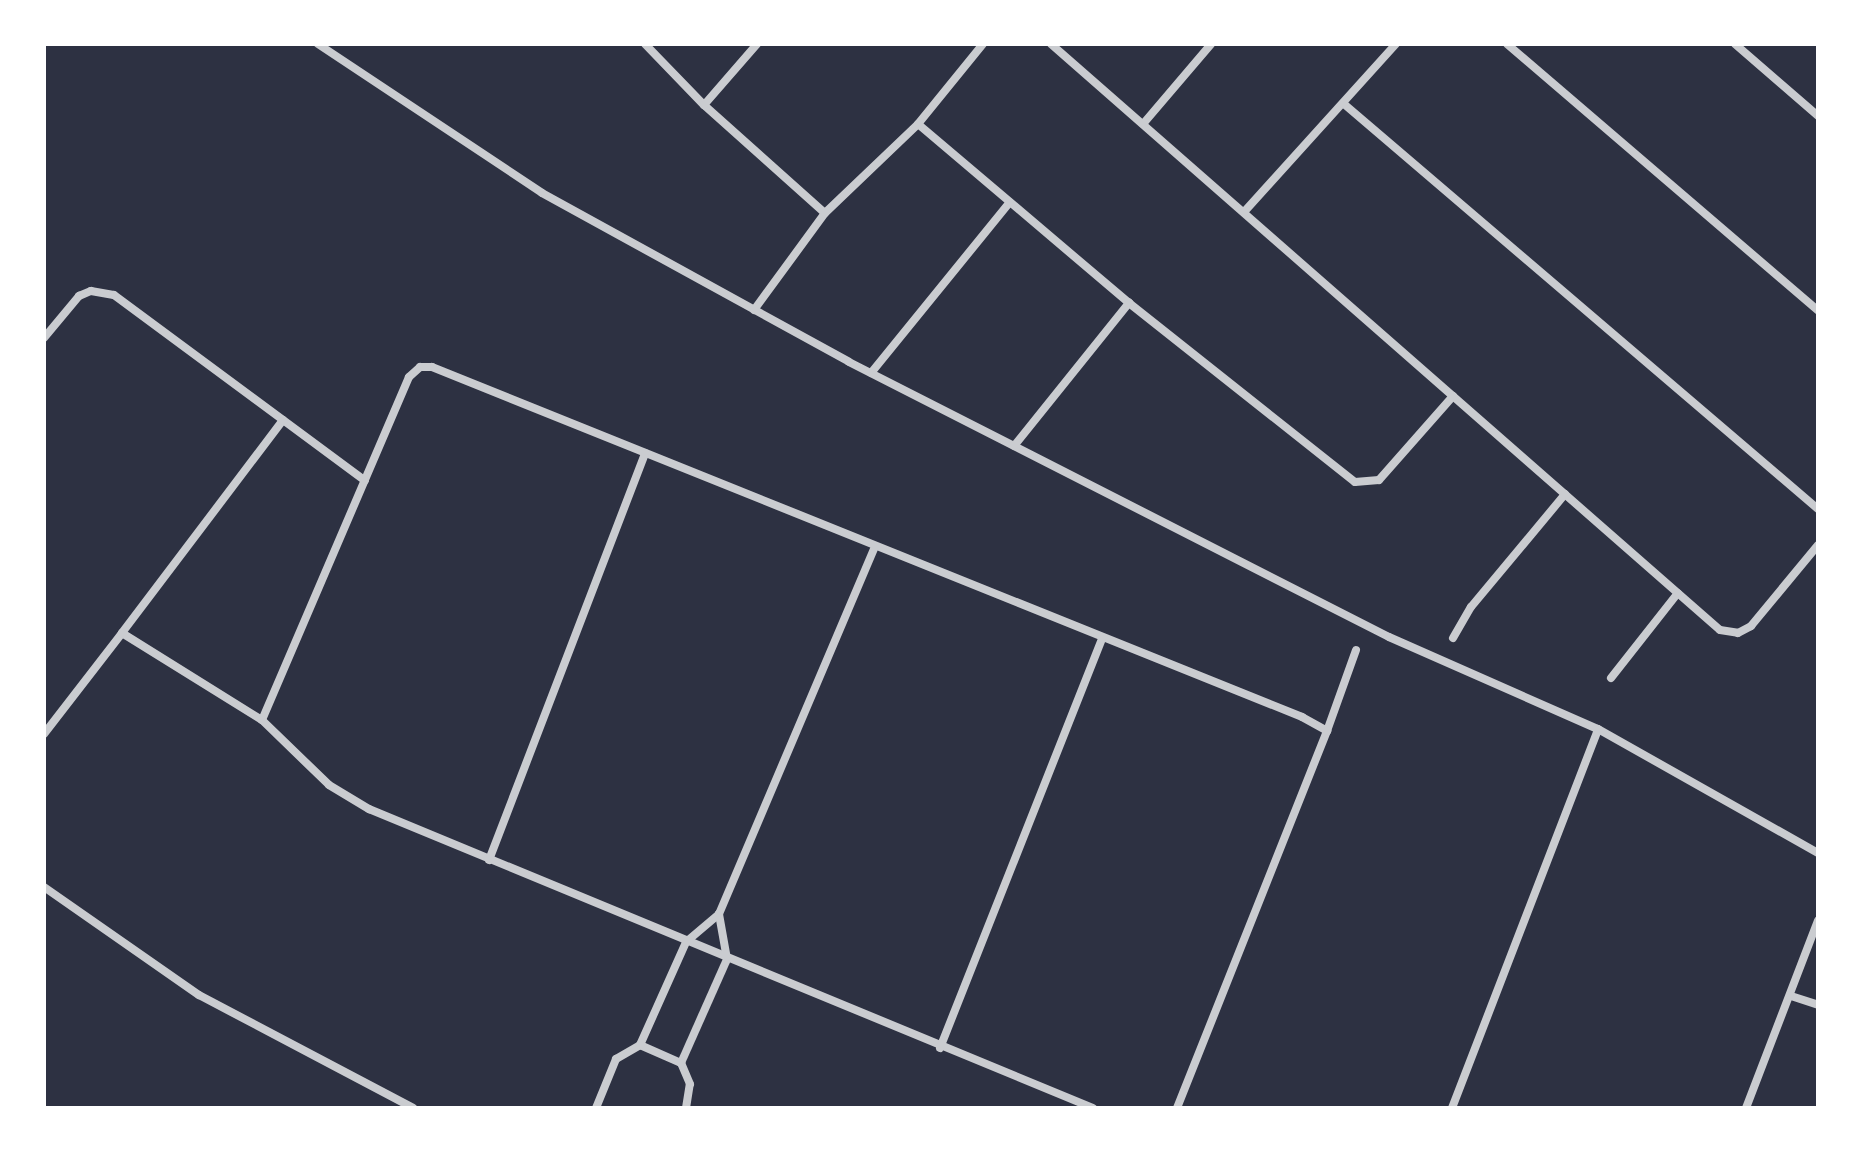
<!DOCTYPE html>
<html>
<head>
<meta charset="utf-8">
<style>
  body { margin:0 }
  #map { position:relative; width:1862px; height:1152px; overflow:hidden; background:#2d3142; font-family:Signika,sans-serif }
  div>[style] { position:absolute }
  .minor>* { height:8px; margin:-4px; padding:0 4px; transform-origin:4px; border-radius:4px; background:#caccd0 }
  span { translate:-50% -50%; white-space:nowrap; text-align:center; line-height:1.15; -webkit-text-stroke:6px #fff; paint-order:stroke }
  .frame { position:absolute; inset:0; border:46px solid #fff; pointer-events:none }
</style>
</head>
<body>
<div id="map">
  <div class="minor">
    <i style="left:318px;top:44px;width:269px;rotate:33.6deg"></i>
    <i style="left:542px;top:193px;width:350px;rotate:28.8deg"></i>
    <i style="left:849px;top:362px;width:606px;rotate:26.99deg"></i>
    <i style="left:1389px;top:637px;width:228px;rotate:23.8deg"></i>
    <i style="left:1598px;top:729px;width:253px;rotate:29.4deg"></i>
    <i style="left:645px;top:44px;width:85px;rotate:46deg"></i>
    <i style="left:704px;top:105px;width:162px;rotate:41.8deg"></i>
    <i style="left:1051px;top:44px;width:889px;rotate:41.22deg"></i>
    <i style="left:1720px;top:630px;width:18px;rotate:9deg"></i>
    <i style="left:1738px;top:633px;width:15px;rotate:-28deg"></i>
    <i style="left:1751px;top:626px;width:105px;rotate:-50.4deg"></i>
    <i style="left:1507px;top:44px;width:410px;rotate:40.6deg"></i>
    <i style="left:1735px;top:44px;width:110px;rotate:40.9deg"></i>
    <i style="left:1344px;top:104px;width:623px;rotate:40.51deg"></i>
    <i style="left:704px;top:105px;width:81px;rotate:-49deg"></i>
    <i style="left:918px;top:124px;width:277px;rotate:40.3deg"></i>
    <i style="left:1129px;top:303px;width:288px;rotate:38.4deg"></i>
    <i style="left:1355px;top:482px;width:24px;rotate:-5deg"></i>
    <i style="left:1379px;top:480px;width:112px;rotate:-48.6deg"></i>
    <i style="left:1143px;top:124px;width:105px;rotate:-49.6deg"></i>
    <i style="left:1244px;top:212px;width:227px;rotate:-47.9deg"></i>
    <i style="left:754px;top:310px;width:120px;rotate:-53.8deg"></i>
    <i style="left:825px;top:213px;width:129px;rotate:-43.7deg"></i>
    <i style="left:918px;top:124px;width:103px;rotate:-50.9deg"></i>
    <i style="left:44px;top:338px;width:55px;rotate:-50.2deg"></i>
    <i style="left:79px;top:296px;width:13px;rotate:-23deg"></i>
    <i style="left:91px;top:291px;width:23px;rotate:10deg"></i>
    <i style="left:114px;top:295px;width:312px;rotate:36.5deg"></i>
    <i style="left:871px;top:373px;width:220px;rotate:-50.9deg"></i>
    <i style="left:283px;top:420px;width:267px;rotate:127.1deg"></i>
    <i style="left:122px;top:633px;width:165px;rotate:31.9deg"></i>
    <i style="left:262px;top:720px;width:93px;rotate:44.1deg"></i>
    <i style="left:329px;top:785px;width:47px;rotate:31deg"></i>
    <i style="left:369px;top:809px;width:783px;rotate:22.44deg"></i>
    <i style="left:1014px;top:446px;width:184px;rotate:-51.2deg"></i>
    <i style="left:1453px;top:638px;width:36px;rotate:-60deg"></i>
    <i style="left:1471px;top:607px;width:147px;rotate:-50.2deg"></i>
    <i style="left:1611px;top:678px;width:108px;rotate:-51.8deg"></i>
    <i style="left:262px;top:720px;width:373px;rotate:-66.8deg"></i>
    <i style="left:409px;top:377px;width:15px;rotate:-42deg"></i>
    <i style="left:420px;top:367px;width:12px"></i>
    <i style="left:432px;top:367px;width:938px;rotate:21.91deg"></i>
    <i style="left:1302px;top:717px;width:29px;rotate:29deg"></i>
    <i style="left:1327px;top:731px;width:406px;rotate:111.7deg"></i>
    <i style="left:1327px;top:731px;width:86px;rotate:-70.3deg"></i>
    <i style="left:44px;top:734px;width:128px;rotate:-52.3deg"></i>
    <i style="left:489px;top:860px;width:436px;rotate:-69deg"></i>
    <i style="left:44px;top:887px;width:189px;rotate:34.9deg"></i>
    <i style="left:199px;top:995px;width:242px;rotate:27.8deg"></i>
    <i style="left:1791px;top:996px;width:28px;rotate:18deg"></i>
    <i style="left:640px;top:1045px;width:45px;rotate:23.7deg"></i>
    <i style="left:940px;top:1048px;width:438px;rotate:-68.4deg"></i>
    <i style="left:596px;top:1108px;width:53px;rotate:-67.8deg"></i>
    <i style="left:616px;top:1059px;width:28px;rotate:-30deg"></i>
    <i style="left:640px;top:1045px;width:113px;rotate:-65.9deg"></i>
    <i style="left:686px;top:942px;width:43px;rotate:-40.3deg"></i>
    <i style="left:719px;top:914px;width:399px;rotate:-67deg"></i>
    <i style="left:686px;top:1108px;width:24px;rotate:-81deg"></i>
    <i style="left:690px;top:1084px;width:23px;rotate:-113deg"></i>
    <i style="left:681px;top:1063px;width:114px;rotate:-66.1deg"></i>
    <i style="left:727px;top:959px;width:46px;rotate:-100.1deg"></i>
    <i style="left:1452px;top:1108px;width:406px;rotate:-68.9deg"></i>
    <i style="left:1746px;top:1108px;width:201px;rotate:-69deg"></i>
  </div>
  <div class="frame"></div>
</div>
</body>
</html>
